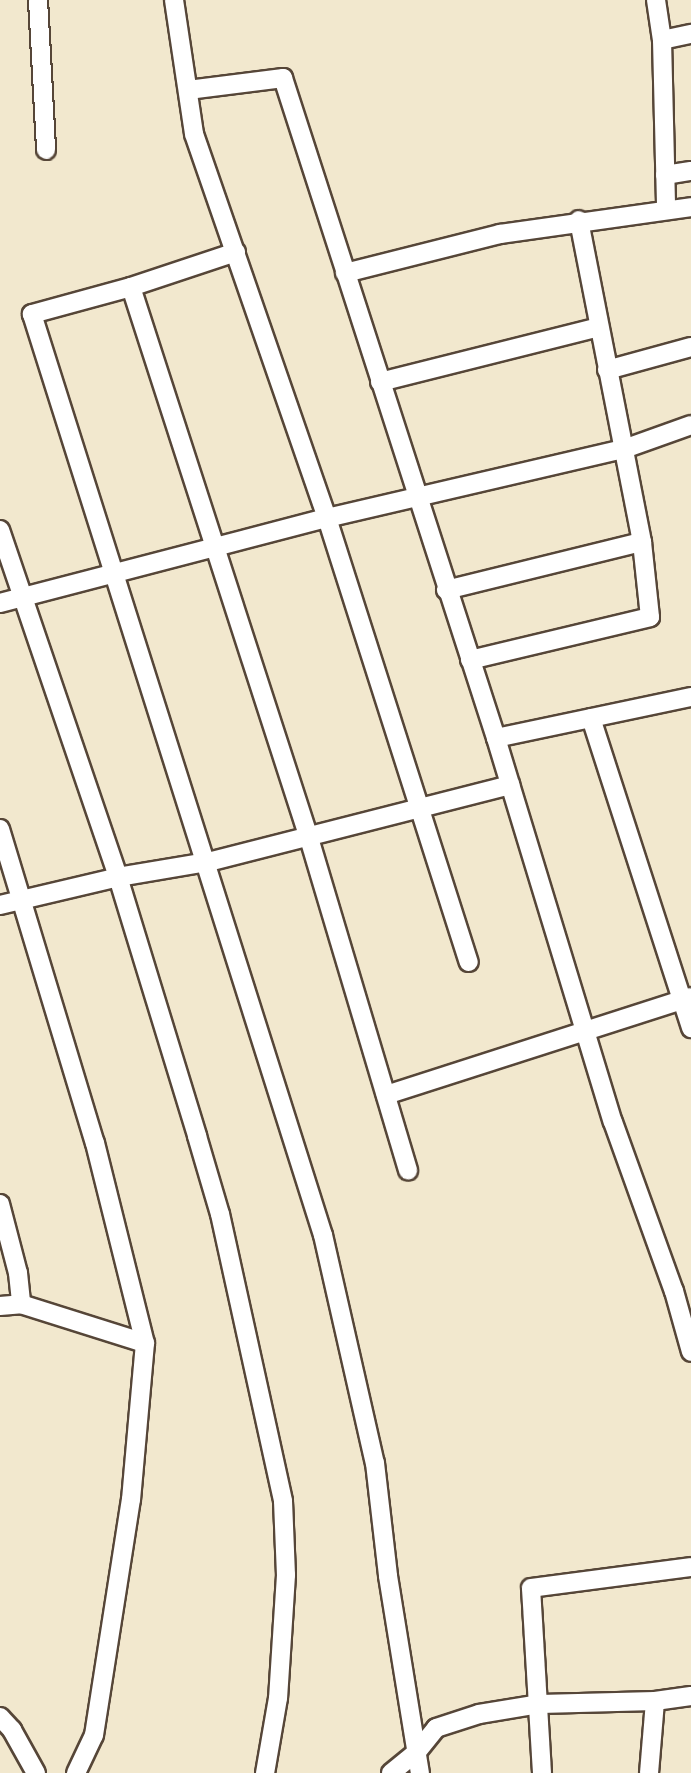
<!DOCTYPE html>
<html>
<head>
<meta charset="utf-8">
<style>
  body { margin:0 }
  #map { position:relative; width:691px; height:1773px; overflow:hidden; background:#f2e8ce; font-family:"IM FELL Great Primer",serif }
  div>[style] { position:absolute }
  .roads { filter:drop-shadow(2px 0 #564638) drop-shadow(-2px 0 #564638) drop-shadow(0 2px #564638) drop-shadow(0 -2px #564638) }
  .street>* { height:18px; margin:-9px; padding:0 9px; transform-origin:9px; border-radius:9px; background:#fff }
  span { translate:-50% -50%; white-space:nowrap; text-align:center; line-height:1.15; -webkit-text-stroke:6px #fbf7ec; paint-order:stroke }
</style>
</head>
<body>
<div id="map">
  <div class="roads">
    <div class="street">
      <i style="left:38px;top:0;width:150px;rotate:86.9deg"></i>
      <i style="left:174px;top:0;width:135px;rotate:81.5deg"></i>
      <i style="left:194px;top:134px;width:406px;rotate:70.9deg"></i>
      <i style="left:327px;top:518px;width:466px;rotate:72.3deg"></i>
      <i style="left:656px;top:0;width:40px;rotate:81.5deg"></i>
      <i style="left:662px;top:40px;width:169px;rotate:88.6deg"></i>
      <i style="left:662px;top:40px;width:30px;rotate:-12deg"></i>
      <i style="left:188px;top:90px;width:96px;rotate:-7.2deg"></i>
      <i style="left:283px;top:78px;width:694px;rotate:72.11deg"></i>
      <i style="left:496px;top:738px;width:401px;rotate:73.1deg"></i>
      <i style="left:613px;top:1122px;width:180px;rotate:70.2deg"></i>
      <i style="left:674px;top:1291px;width:63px;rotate:74.4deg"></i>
      <i style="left:665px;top:175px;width:26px;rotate:-9deg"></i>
      <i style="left:236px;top:252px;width:111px;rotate:161.6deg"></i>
      <i style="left:131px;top:287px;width:103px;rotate:164.7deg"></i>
      <i style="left:32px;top:314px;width:966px;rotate:72.47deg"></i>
      <i style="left:323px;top:1235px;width:234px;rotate:77.2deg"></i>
      <i style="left:375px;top:1463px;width:114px;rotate:83.4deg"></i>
      <i style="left:388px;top:1576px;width:200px;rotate:80.8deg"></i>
      <i style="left:345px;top:273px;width:160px;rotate:-14.1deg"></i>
      <i style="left:500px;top:234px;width:193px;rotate:-8deg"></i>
      <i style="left:131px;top:287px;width:579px;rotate:72.1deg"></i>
      <i style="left:309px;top:838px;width:347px;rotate:73.4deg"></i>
      <i style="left:607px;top:370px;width:87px;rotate:-15.3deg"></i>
      <i style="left:380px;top:382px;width:226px;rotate:-14.1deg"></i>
      <i style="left:0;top:530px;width:367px;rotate:71.2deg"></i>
      <i style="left:118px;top:877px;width:271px;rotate:73deg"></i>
      <i style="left:197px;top:1136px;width:81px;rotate:73.6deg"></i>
      <i style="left:220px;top:1214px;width:294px;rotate:77.6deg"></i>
      <i style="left:283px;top:1501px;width:74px;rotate:87.7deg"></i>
      <i style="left:286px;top:1575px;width:123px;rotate:93.7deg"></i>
      <i style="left:278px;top:1698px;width:76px;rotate:99.8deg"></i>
      <i style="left:446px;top:590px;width:202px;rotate:-13.8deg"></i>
      <i style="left:0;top:603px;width:338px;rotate:-14.6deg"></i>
      <i style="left:327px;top:518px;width:305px;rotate:-13.1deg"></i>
      <i style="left:624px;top:449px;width:71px;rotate:-19.7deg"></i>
      <i style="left:470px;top:660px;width:185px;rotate:-13.4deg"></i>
      <i style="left:650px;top:617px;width:75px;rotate:-96.1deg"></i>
      <i style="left:642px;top:542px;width:328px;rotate:-101.1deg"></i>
      <i style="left:591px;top:718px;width:326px;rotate:72.1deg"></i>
      <i style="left:496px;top:738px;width:199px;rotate:-11.9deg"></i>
      <i style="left:0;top:829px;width:328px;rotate:73.2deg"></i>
      <i style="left:95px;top:1143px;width:206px;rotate:76deg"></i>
      <i style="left:145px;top:1343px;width:157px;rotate:95.1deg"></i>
      <i style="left:131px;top:1499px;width:239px;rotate:98.9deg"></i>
      <i style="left:94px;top:1735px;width:42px;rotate:115.3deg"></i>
      <i style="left:0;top:905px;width:121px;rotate:-13.3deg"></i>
      <i style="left:118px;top:877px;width:91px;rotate:-9.5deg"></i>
      <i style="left:208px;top:862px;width:312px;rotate:-14.3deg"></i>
      <i style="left:386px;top:1095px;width:320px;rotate:-17.8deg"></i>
      <i style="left:0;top:1204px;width:71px;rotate:75.4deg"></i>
      <i style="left:18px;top:1273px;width:31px;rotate:84deg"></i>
      <i style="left:0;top:1306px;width:21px;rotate:-5deg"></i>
      <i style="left:21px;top:1304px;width:130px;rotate:17.5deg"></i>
      <i style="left:0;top:1717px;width:18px;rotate:47deg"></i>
      <i style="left:12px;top:1730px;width:49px;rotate:60.8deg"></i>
      <i style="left:391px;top:1773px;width:32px;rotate:-39deg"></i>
      <i style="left:416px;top:1753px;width:32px;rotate:-51deg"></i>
      <i style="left:436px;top:1728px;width:45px;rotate:-18deg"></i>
      <i style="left:479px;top:1714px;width:62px;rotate:-9.3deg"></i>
      <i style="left:540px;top:1704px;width:115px;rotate:-1.5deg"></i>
      <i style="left:655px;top:1701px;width:36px;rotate:-8deg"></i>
      <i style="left:542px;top:1773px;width:185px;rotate:-93.4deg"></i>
      <i style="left:531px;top:1588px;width:161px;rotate:-7.5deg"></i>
      <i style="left:649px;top:1773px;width:72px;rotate:-85.2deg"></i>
    </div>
  </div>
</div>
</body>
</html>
